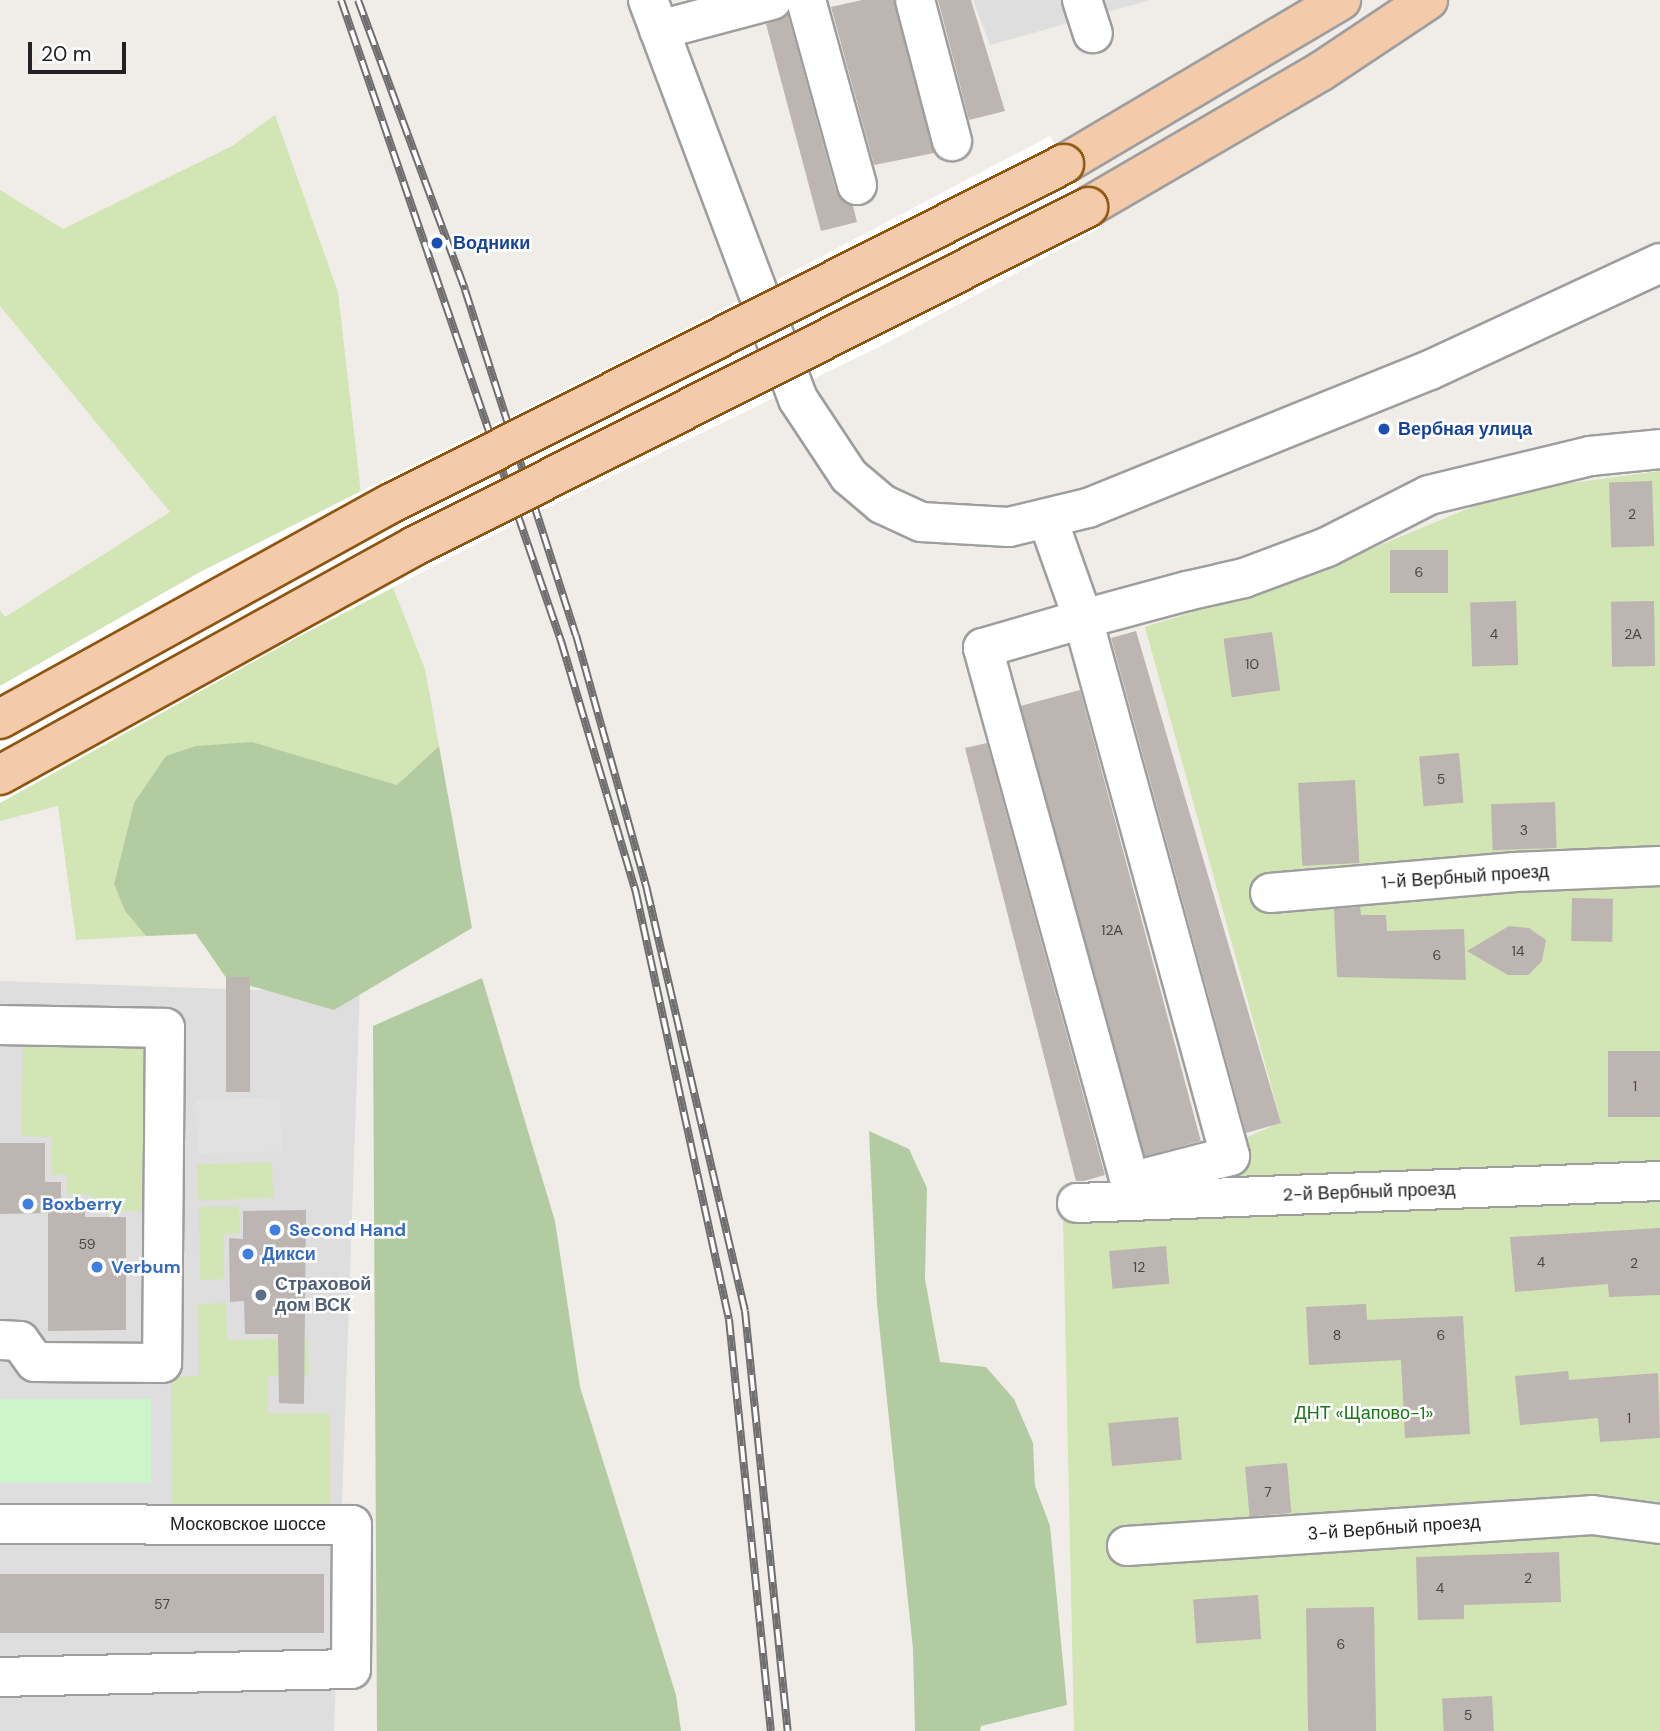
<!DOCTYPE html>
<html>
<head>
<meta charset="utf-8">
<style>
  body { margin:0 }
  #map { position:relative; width:1660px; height:1731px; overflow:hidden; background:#f0ede8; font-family:"DM Sans",sans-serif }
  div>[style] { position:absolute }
  .residential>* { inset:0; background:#dfdede; transform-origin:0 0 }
  .grass>* { inset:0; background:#d2e5b4; transform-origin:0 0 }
  .forest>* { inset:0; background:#b3cba1 }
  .park>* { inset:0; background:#ccf5cb; transform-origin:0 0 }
  .parking>* { inset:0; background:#e1e1e1; transform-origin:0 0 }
  .pier>* { inset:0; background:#fff }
  .building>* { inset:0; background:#bdb5b1; transform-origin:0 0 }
  .roads { filter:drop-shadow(2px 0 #9e9e9e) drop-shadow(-2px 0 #9e9e9e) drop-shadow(0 2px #9e9e9e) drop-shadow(0 -2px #9e9e9e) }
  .minor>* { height:38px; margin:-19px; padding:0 19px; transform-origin:19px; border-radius:19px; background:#fff }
  .major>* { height:38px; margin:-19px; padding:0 19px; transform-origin:19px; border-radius:19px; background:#f4cbaa }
  .rail>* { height:8px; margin-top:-4px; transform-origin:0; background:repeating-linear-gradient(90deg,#fff 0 16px,#6f6f6f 0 32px); box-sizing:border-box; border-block:2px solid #6f6f6f }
  .bridges { filter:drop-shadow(2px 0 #8f550e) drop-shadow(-2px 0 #8f550e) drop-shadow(0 2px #8f550e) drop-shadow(0 -2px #8f550e) }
  .major-bridge>* { height:38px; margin:-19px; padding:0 19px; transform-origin:19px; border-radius:19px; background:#f4cbaa }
  .dots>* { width:19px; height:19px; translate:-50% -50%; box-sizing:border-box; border:4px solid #fff; border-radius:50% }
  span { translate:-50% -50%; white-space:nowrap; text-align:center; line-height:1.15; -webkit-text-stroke:5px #fff; paint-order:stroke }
  .number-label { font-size:14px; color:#484645 }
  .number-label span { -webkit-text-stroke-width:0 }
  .transit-label { font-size:18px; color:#164399; font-weight:700 }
  .left { translate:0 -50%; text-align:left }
  .street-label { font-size:18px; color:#212121 }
  .shop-label { font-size:18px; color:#366cbe; font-weight:700 }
  .service-label { font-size:18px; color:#4e5e75; font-weight:700 }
  .park-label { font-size:18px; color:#1a7717 }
  .scale { position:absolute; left:28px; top:42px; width:98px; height:32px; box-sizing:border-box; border:4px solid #212121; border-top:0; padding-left:9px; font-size:21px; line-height:24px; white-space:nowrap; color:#212121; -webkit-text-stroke:5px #fff; paint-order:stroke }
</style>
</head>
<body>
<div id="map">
  <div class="residential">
    <i style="clip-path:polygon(973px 0,1150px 0,990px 45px)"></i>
    <i style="left:0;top:981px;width:360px;height:750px;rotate:2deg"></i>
  </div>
  <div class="grass">
    <i style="clip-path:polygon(275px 115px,338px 292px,363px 511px,425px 669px,439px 746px,397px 785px,252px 742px,134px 803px,114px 884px,125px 911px,146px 936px,76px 940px,58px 806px,0 821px,0 610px,5px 617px,170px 512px,0 306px,0 190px,63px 229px,232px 146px)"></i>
    <i style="clip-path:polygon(1660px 471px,1660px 1731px,1074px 1731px,1063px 1221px,1281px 1122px,1145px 627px,1304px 577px,1510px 491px)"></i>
    <i style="clip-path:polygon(23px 1045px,152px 1047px,149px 1211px,91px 1211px,91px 1195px,67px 1194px,67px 1175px,52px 1175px,52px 1137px,21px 1136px)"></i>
    <i style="left:272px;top:1162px;width:36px;height:75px;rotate:88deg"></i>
    <i style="clip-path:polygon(199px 1207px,239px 1207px,240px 1233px,224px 1234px,224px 1279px,200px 1280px)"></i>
    <i style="clip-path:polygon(226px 1303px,227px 1340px,308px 1338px,309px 1375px,268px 1376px,268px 1413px,329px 1413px,330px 1512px,172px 1514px,171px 1377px,199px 1376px,198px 1304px)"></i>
  </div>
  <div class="forest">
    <i style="clip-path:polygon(252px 742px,397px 785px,439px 746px,472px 928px,334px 1010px,227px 979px,196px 934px,146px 936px,125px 911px,114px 884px,134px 803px,166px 756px,196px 746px)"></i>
    <i style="clip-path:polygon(482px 978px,555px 1221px,580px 1387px,676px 1695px,681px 1731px,377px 1731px,373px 1026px)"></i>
    <i style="clip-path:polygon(869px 1131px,909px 1149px,927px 1188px,925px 1279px,940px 1362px,986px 1367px,1014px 1399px,1033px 1443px,1035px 1486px,1050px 1526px,1067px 1705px,981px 1726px,980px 1731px,915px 1731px,913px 1649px,877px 1304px)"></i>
  </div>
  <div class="park">
    <i style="left:0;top:1399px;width:151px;height:84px"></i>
  </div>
  <div class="parking">
    <i style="left:280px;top:1097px;width:54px;height:84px;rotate:88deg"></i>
  </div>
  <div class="pier">
    <i style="clip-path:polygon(1050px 136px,1100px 228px,883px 345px,530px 516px,296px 638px,0 803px,0 686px,202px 571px,682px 330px)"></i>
  </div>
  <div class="building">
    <i style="clip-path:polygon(862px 0,894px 0,934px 153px,874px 165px,831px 7px)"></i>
    <i style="clip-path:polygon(938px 0,971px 0,1005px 111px,969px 120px)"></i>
    <i style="clip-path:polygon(788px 15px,836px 191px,853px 206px,857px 222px,821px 231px,766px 24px)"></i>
    <i style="left:1652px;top:481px;width:65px;height:43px;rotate:88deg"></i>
    <i style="left:1448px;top:550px;width:43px;height:58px;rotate:90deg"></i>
    <i style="left:1516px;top:601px;width:64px;height:46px;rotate:88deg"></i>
    <i style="left:1654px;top:601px;width:65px;height:43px;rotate:89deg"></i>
    <i style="clip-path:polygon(1136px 631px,1281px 1123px,1246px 1133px,1111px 638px)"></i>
    <i style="left:1272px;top:632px;width:59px;height:49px;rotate:82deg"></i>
    <i style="left:1080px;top:690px;width:467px;height:61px;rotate:75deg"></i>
    <i style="clip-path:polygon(987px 743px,1105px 1175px,1084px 1181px,1076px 1181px,965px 748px)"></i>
    <i style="left:1459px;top:753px;width:50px;height:40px;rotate:85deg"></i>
    <i style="left:1355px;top:780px;width:83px;height:57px;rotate:87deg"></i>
    <i style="left:1555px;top:802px;width:46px;height:64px;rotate:88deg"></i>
    <i style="left:1572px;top:898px;width:41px;height:43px;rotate:1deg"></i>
    <i style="clip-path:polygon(1360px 907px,1361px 915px,1386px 915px,1387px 931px,1464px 929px,1466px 980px,1337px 977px,1334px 909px)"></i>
    <i style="clip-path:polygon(1509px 926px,1529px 928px,1546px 940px,1542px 961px,1528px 975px,1508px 975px,1467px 951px)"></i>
    <i style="left:226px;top:977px;width:24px;height:115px"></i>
    <i style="left:1660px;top:1051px;width:66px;height:52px;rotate:90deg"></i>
    <i style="clip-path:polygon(0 1143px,45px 1143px,45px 1182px,61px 1182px,61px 1201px,85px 1201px,85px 1217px,126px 1217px,126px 1330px,48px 1331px,48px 1213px,0 1214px)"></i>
    <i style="clip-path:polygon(306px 1210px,304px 1404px,279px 1403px,278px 1334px,245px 1334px,244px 1301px,230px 1302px,229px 1238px,243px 1239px,243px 1211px)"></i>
    <i style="clip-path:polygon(1660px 1228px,1660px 1295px,1609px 1297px,1608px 1284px,1515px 1292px,1510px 1237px)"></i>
    <i style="left:1166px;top:1246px;width:38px;height:57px;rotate:85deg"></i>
    <i style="clip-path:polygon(1366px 1304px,1367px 1320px,1463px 1316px,1470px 1434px,1405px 1438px,1401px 1360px,1309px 1365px,1306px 1307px)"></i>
    <i style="clip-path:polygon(1568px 1371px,1569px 1380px,1658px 1373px,1660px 1438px,1600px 1442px,1598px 1418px,1520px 1425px,1515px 1376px)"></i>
    <i style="left:1178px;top:1417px;width:43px;height:70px;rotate:85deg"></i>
    <i style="left:1287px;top:1463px;width:50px;height:42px;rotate:85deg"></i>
    <i style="clip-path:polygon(1559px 1552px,1561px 1602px,1464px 1605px,1464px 1619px,1418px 1620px,1416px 1557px)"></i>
    <i style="left:324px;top:1574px;width:59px;height:324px;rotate:90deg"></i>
    <i style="left:1258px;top:1595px;width:44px;height:65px;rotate:86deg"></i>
    <i style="left:1374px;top:1607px;width:124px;height:68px;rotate:89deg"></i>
    <i style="left:1492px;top:1696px;width:35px;height:50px;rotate:87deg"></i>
  </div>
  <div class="roads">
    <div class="minor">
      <i style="left:648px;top:0;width:426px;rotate:69.4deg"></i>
      <i style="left:798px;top:399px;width:92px;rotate:56.5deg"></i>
      <i style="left:849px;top:476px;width:43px;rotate:40.3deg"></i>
      <i style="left:882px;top:504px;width:43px;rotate:24.8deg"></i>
      <i style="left:921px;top:522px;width:88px;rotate:3.3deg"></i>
      <i style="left:1009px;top:527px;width:81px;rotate:-13.5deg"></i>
      <i style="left:1088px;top:508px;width:369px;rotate:-22deg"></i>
      <i style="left:1430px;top:370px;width:254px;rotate:-24.9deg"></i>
      <i style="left:806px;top:0;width:192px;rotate:74.6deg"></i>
      <i style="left:915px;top:0;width:146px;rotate:75.3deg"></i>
      <i style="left:1082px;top:0;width:35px;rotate:72deg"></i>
      <i style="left:659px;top:30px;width:117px;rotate:-14.9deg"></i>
      <i style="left:1048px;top:520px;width:105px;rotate:70.5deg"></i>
      <i style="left:1083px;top:619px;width:557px;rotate:74.69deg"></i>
      <i style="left:1230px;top:1156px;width:103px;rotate:165.4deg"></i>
      <i style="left:1130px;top:1182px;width:554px;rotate:-105.39deg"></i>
      <i style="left:983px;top:648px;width:104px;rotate:-16.2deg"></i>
      <i style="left:1083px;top:619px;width:108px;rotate:-15.1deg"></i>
      <i style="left:1187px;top:591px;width:58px;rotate:-12.8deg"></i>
      <i style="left:1244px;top:578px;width:89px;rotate:-20.5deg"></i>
      <i style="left:1327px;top:547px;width:114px;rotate:-27deg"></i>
      <i style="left:1429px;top:495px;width:166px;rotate:-13.6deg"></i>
      <i style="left:1590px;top:456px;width:70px;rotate:-5.7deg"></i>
      <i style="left:1270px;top:893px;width:246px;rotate:-4.9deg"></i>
      <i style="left:1515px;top:872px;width:145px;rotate:-2.4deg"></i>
      <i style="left:0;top:1025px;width:165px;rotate:1deg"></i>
      <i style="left:165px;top:1028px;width:335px;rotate:90.5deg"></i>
      <i style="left:162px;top:1363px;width:127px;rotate:-179.5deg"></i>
      <i style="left:35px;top:1362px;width:26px;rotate:-126deg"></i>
      <i style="left:20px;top:1341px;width:20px;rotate:-177deg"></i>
      <i style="left:1077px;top:1203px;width:583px;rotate:-2.16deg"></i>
      <i style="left:0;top:1524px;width:352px;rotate:0.2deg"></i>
      <i style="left:352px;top:1525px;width:144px;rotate:90.4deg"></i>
      <i style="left:351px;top:1669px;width:351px;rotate:178.7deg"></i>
      <i style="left:1127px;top:1546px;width:466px;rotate:-3.8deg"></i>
      <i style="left:1592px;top:1515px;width:69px;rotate:7.5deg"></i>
    </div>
    <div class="major">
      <i style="left:1064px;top:164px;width:322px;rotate:-30.6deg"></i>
      <i style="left:1088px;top:207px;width:268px;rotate:-30.2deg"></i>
      <i style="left:1320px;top:72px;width:130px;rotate:-33.7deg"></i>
    </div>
  </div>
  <div class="rail">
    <i style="left:341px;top:0;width:678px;rotate:71.06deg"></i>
    <i style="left:561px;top:641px;width:263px;rotate:73.4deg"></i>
    <i style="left:636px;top:893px;width:436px;rotate:77.7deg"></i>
    <i style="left:729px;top:1319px;width:414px;rotate:84.2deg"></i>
    <i style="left:358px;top:0;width:309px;rotate:69.7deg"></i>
    <i style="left:465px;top:290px;width:362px;rotate:72.2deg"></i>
    <i style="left:576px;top:635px;width:265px;rotate:74.4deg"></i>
    <i style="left:647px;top:890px;width:432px;rotate:76.9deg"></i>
    <i style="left:745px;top:1311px;width:422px;rotate:84.2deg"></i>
  </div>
  <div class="bridges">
    <div class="major-bridge">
      <i style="left:0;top:719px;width:445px;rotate:-28.9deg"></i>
      <i style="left:390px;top:504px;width:755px;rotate:-26.77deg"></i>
      <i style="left:0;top:775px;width:472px;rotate:-28.9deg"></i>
      <i style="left:413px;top:547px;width:756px;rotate:-26.73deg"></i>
    </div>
  </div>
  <div class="dots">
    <i style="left:437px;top:243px;background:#1a4fb4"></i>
    <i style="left:1384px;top:429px;background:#1a4fb4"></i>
    <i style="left:28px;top:1204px;background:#3f7fe0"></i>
    <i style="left:275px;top:1230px;background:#3f7fe0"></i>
    <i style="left:248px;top:1254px;background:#3f7fe0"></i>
    <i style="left:97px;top:1267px;background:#3f7fe0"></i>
    <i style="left:261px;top:1295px;background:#5c6f8a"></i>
  </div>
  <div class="number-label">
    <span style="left:1632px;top:514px">2</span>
    <span style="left:1419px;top:572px">6</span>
    <span style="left:1494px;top:634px">4</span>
    <span style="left:1633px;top:634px">2А</span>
    <span style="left:1252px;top:664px">10</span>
    <span style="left:1441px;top:779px">5</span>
    <span style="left:1524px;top:830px">3</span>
    <span style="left:1112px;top:930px">12А</span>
    <span style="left:1518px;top:951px">14</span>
    <span style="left:1437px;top:955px">6</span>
    <span style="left:1635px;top:1086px">1</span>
    <span style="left:87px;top:1244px">59</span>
    <span style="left:1541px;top:1262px">4</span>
    <span style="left:1634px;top:1263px">2</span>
    <span style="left:1139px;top:1267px">12</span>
    <span style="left:1337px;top:1335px">8</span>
    <span style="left:1441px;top:1335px">6</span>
    <span style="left:1629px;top:1418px">1</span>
    <span style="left:1268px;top:1492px">7</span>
    <span style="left:1528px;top:1578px">2</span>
    <span style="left:1440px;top:1588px">4</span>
    <span style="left:162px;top:1604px">57</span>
    <span style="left:1341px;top:1644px">6</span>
    <span style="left:1468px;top:1715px">5</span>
  </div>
  <div class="transit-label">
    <span class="left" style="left:453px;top:243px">Водники</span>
    <span class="left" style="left:1398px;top:429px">Вербная улица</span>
  </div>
  <div class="street-label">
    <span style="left:1465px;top:877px;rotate:-4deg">1-й Вербный проезд</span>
    <span style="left:1369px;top:1192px;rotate:-2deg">2-й Вербный проезд</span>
    <span style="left:248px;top:1524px">Московское шоссе</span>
    <span style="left:1394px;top:1528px;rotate:-4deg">3-й Вербный проезд</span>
  </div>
  <div class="shop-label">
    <span class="left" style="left:42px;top:1204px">Boxberry</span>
    <span class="left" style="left:289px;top:1230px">Second Hand</span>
    <span class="left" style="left:262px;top:1254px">Дикси</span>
    <span class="left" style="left:111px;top:1267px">Verbum</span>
  </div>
  <div class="service-label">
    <span class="left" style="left:275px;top:1295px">Страховой<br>дом ВСК</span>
  </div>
  <div class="park-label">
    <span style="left:1364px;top:1413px">ДНТ «Щапово-1»</span>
  </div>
  <div class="scale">20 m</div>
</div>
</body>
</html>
